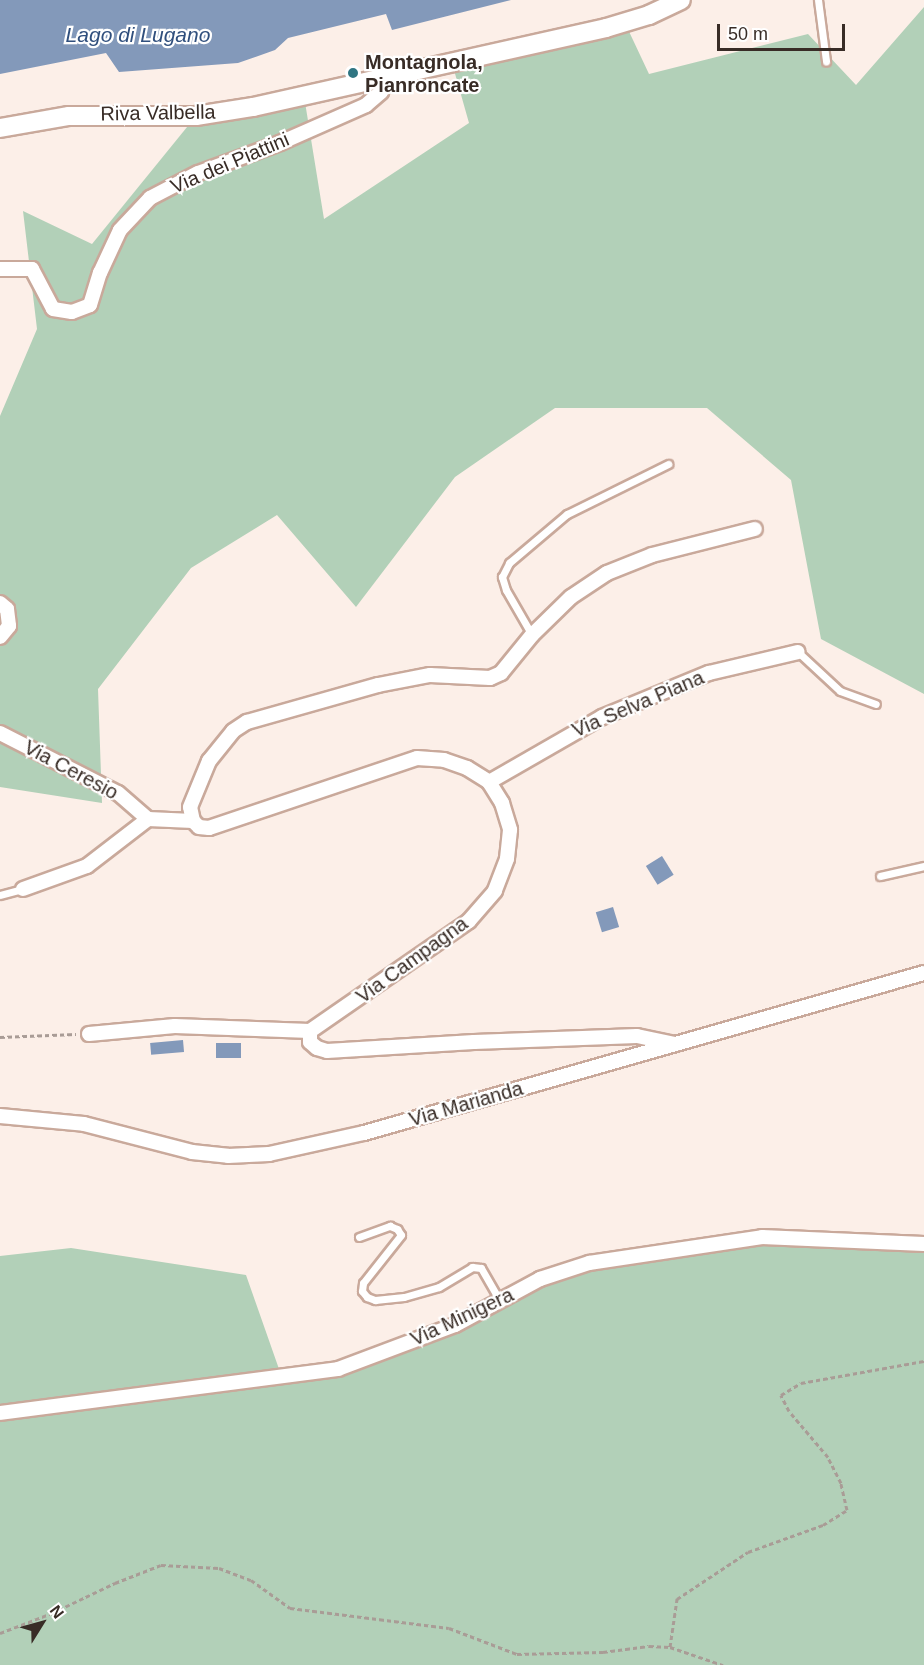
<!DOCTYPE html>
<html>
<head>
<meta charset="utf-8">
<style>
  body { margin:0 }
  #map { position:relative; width:924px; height:1665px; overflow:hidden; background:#fcefe8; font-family:Arial,sans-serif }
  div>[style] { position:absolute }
  .green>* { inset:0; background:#b2d0b8 }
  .water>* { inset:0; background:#8399ba; transform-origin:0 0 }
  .path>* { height:3px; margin-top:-1.5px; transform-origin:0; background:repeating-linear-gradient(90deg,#a99c96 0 4.5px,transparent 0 7.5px) }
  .roads { filter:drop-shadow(2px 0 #c9a99b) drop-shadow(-2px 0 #c9a99b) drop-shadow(0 2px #c9a99b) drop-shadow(0 -2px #c9a99b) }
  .service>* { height:7px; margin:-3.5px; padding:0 3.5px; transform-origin:3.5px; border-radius:3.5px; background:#fff }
  .minor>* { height:14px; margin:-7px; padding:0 7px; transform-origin:7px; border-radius:7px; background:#fff }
  .secondary>* { height:18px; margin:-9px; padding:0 9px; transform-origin:9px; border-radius:9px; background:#fff }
  .dots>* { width:16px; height:16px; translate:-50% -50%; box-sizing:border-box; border:3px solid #fff; border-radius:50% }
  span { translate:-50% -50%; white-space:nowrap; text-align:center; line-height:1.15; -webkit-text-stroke:4.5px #fff; paint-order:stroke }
  .poi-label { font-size:20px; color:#382c26; font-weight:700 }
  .left { translate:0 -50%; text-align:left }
  .street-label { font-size:20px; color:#382c26 }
  .water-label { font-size:21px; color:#304f7d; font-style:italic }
  .north { position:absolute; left:12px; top:1593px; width:60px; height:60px; -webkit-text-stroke:4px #fff; paint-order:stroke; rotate:53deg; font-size:16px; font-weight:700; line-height:24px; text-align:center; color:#382c26 }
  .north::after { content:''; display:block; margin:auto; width:21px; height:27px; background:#382c26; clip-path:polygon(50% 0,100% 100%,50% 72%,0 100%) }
  .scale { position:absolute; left:717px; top:24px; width:128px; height:27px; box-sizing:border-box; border:3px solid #382c26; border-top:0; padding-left:8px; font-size:18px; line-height:21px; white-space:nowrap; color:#382c26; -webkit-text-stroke:4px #fff; paint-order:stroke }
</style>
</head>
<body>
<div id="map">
  <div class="green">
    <i style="clip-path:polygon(924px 7px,924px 694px,821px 639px,791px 480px,707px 408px,555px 408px,455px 477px,356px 607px,277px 515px,191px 568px,98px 689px,102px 803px,0 787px,0 416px,37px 329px,23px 211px,92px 244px,196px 116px,304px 96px,324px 219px,469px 123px,452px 63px,625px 23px,649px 74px,808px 34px,856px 85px)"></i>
    <i style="clip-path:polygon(762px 1237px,924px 1244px,924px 1665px,0 1665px,0 1256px,71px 1248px,246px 1275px,279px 1369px,310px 1374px,455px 1325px,540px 1279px)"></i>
  </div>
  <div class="water">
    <i style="clip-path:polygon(0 0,511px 0,392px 30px,386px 14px,288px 38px,275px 50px,238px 63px,119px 72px,106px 53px,0 74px)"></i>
    <i style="left:662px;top:856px;width:22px;height:19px;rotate:58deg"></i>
    <i style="left:613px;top:907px;width:21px;height:18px;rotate:73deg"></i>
    <i style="left:183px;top:1040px;width:12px;height:33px;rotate:85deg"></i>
    <i style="left:216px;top:1043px;width:25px;height:15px"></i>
  </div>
  <div class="path">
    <i style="left:0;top:1037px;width:76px;rotate:-2.3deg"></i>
    <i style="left:0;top:1633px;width:56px;rotate:-21deg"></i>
    <i style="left:52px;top:1613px;width:70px;rotate:-25.5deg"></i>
    <i style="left:115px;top:1583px;width:49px;rotate:-21.4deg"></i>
    <i style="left:161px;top:1565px;width:58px;rotate:3deg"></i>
    <i style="left:219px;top:1568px;width:34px;rotate:21deg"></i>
    <i style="left:251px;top:1580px;width:48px;rotate:35.7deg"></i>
    <i style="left:290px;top:1608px;width:160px;rotate:7.2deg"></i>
    <i style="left:449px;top:1628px;width:73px;rotate:20.9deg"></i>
    <i style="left:517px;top:1654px;width:86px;rotate:-1.3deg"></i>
    <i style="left:603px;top:1652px;width:46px;rotate:-7.4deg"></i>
    <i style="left:649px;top:1646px;width:21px;rotate:3deg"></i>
    <i style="left:670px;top:1647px;width:49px;rotate:-81.7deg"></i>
    <i style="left:677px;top:1599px;width:85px;rotate:-33.5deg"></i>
    <i style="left:748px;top:1552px;width:80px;rotate:-19.8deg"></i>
    <i style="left:823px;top:1525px;width:28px;rotate:-32deg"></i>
    <i style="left:847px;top:1510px;width:28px;rotate:-103deg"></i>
    <i style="left:841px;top:1483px;width:29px;rotate:-117deg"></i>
    <i style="left:828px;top:1457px;width:60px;rotate:-130.3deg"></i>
    <i style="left:789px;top:1411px;width:18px;rotate:-117deg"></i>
    <i style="left:781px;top:1395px;width:23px;rotate:-31deg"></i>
    <i style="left:801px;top:1383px;width:125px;rotate:-10.1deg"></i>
    <i style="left:670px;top:1647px;width:56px;rotate:18.8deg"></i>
  </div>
  <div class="roads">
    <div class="service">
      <i style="left:818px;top:0;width:62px;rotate:82.5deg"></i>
      <i style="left:532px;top:635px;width:52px;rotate:-120deg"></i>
      <i style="left:506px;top:590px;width:14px;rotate:-107deg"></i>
      <i style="left:502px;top:577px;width:16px;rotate:-63deg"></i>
      <i style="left:509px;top:563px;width:76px;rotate:-40.2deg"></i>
      <i style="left:567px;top:514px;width:113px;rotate:-26.3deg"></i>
      <i style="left:798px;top:652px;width:57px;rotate:42.9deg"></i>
      <i style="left:840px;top:691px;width:38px;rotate:20deg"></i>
      <i style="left:880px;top:876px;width:45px;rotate:-12.8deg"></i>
      <i style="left:0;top:895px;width:24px;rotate:-15deg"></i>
      <i style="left:359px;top:1237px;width:33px;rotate:-20deg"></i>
      <i style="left:390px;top:1226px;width:8px;rotate:23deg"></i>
      <i style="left:397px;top:1229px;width:7px;rotate:56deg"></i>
      <i style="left:401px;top:1235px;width:61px;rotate:128.4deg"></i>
      <i style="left:363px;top:1283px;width:8px;rotate:97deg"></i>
      <i style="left:362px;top:1291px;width:8px;rotate:50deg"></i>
      <i style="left:367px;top:1297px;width:9px;rotate:21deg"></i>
      <i style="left:375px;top:1300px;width:29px;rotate:-6deg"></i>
      <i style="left:404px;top:1297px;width:36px;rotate:-16deg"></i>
      <i style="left:439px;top:1287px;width:39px;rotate:-31deg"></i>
      <i style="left:472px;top:1267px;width:9px;rotate:6deg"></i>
      <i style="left:481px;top:1268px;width:38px;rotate:60deg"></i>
    </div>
    <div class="minor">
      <i style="left:0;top:269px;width:32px"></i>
      <i style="left:32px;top:269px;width:45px;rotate:62.3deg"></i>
      <i style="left:53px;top:309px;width:19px;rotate:9deg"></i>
      <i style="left:72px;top:312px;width:19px;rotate:-21deg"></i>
      <i style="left:90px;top:305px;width:34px;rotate:-73deg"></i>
      <i style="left:100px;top:273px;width:47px;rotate:-65.1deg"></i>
      <i style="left:120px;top:230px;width:44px;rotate:-46.8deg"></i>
      <i style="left:150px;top:198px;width:54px;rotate:-27.5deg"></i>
      <i style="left:198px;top:173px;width:87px;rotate:-20.1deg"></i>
      <i style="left:280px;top:143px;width:94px;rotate:-23.8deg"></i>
      <i style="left:366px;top:105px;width:20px;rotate:-41deg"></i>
      <i style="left:381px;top:92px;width:15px;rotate:-74deg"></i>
      <i style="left:0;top:603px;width:9px;rotate:41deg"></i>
      <i style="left:7px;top:609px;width:17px;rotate:83deg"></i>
      <i style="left:9px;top:626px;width:14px;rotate:129deg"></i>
      <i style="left:0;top:733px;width:132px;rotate:27deg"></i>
      <i style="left:118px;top:793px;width:40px;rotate:41deg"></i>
      <i style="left:148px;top:819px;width:77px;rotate:142.4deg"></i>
      <i style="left:87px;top:866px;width:68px;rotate:160.2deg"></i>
      <i style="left:489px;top:782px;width:130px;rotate:-29.9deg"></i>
      <i style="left:602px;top:717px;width:116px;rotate:-22.4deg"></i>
      <i style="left:709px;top:673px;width:91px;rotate:-13.3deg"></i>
      <i style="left:148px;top:819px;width:45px;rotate:2.5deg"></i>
      <i style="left:193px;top:821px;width:8px;rotate:45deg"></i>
      <i style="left:199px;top:827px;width:10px;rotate:6deg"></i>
      <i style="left:209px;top:828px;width:219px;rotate:-18.6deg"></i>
      <i style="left:417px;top:758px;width:27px;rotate:4deg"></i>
      <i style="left:444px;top:760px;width:24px;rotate:19deg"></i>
      <i style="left:467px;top:768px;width:26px;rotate:32deg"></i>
      <i style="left:489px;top:782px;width:25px;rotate:58deg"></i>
      <i style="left:502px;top:803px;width:28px;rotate:73deg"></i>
      <i style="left:510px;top:830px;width:29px;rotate:96deg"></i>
      <i style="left:507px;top:859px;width:34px;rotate:111deg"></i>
      <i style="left:495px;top:891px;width:40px;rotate:131deg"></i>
      <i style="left:469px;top:921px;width:193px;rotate:145.3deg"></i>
      <i style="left:310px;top:1031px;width:11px;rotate:90deg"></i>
      <i style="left:310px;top:1042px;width:9px;rotate:41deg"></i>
      <i style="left:317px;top:1048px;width:10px;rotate:17deg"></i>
      <i style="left:327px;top:1051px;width:147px;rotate:-3.5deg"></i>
      <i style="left:474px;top:1042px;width:163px;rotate:-2.1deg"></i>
      <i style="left:637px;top:1036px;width:39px;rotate:12deg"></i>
      <i style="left:193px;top:821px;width:14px;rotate:-102deg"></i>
      <i style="left:190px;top:807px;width:50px;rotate:-67.6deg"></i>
      <i style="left:209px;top:761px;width:38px;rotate:-51deg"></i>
      <i style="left:233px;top:731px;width:17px;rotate:-33deg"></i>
      <i style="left:247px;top:722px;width:136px;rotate:-15.8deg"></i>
      <i style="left:378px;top:685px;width:53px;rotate:-10.9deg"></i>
      <i style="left:430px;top:675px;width:60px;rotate:2.9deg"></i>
      <i style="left:490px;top:678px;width:12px;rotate:-24deg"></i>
      <i style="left:501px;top:673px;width:49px;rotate:-50.8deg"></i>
      <i style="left:532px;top:635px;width:54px;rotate:-44.3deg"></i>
      <i style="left:571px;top:597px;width:43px;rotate:-33.7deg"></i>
      <i style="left:607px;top:573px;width:48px;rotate:-21.8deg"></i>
      <i style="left:652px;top:555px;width:106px;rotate:-14.2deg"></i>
      <i style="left:89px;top:1034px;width:86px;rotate:-5.3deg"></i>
      <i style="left:175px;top:1026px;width:135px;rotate:2.1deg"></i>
      <i style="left:0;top:1116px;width:84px;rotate:5.4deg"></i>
      <i style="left:84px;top:1124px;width:112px;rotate:14.5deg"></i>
      <i style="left:192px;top:1152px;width:36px;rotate:6deg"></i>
      <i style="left:228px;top:1156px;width:41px;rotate:-2.8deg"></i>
      <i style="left:269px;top:1154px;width:97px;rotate:-12.5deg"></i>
      <i style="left:364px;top:1133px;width:582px;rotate:-15.95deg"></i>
      <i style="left:0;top:1413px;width:341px;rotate:-7.4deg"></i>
      <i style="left:338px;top:1369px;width:125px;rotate:-20.6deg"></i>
      <i style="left:455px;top:1325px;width:97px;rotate:-28.4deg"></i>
      <i style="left:540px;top:1279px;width:52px;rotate:-18.1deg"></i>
      <i style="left:589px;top:1263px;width:175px;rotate:-8.5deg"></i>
      <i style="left:762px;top:1237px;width:162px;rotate:2.5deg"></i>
    </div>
    <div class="secondary">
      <i style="left:0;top:128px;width:70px;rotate:-9.9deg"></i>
      <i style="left:69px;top:116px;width:127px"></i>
      <i style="left:196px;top:116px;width:58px;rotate:-9deg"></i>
      <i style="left:253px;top:107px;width:362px;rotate:-12.6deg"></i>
      <i style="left:606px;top:28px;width:45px;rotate:-16.8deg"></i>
      <i style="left:649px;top:15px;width:35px;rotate:-25deg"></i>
    </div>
  </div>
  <div class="dots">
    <i style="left:353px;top:73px;background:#2f7582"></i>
  </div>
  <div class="poi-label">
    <span class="left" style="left:365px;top:74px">Montagnola,<br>Pianroncate</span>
  </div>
  <div class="street-label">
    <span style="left:158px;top:113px;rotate:-1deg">Riva Valbella</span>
    <span style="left:230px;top:163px;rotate:-23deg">Via dei Piattini</span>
    <span style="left:638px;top:704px;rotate:-23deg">Via Selva Piana</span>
    <span style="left:71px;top:770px;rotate:28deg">Via Ceresio</span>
    <span style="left:412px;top:960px;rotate:-36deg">Via Campagna</span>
    <span style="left:466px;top:1104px;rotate:-16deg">Via Marianda</span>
    <span style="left:462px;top:1317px;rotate:-25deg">Via Minigera</span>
  </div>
  <div class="water-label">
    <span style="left:138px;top:35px">Lago di Lugano</span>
  </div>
  <div class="north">N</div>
  <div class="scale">50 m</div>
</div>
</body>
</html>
